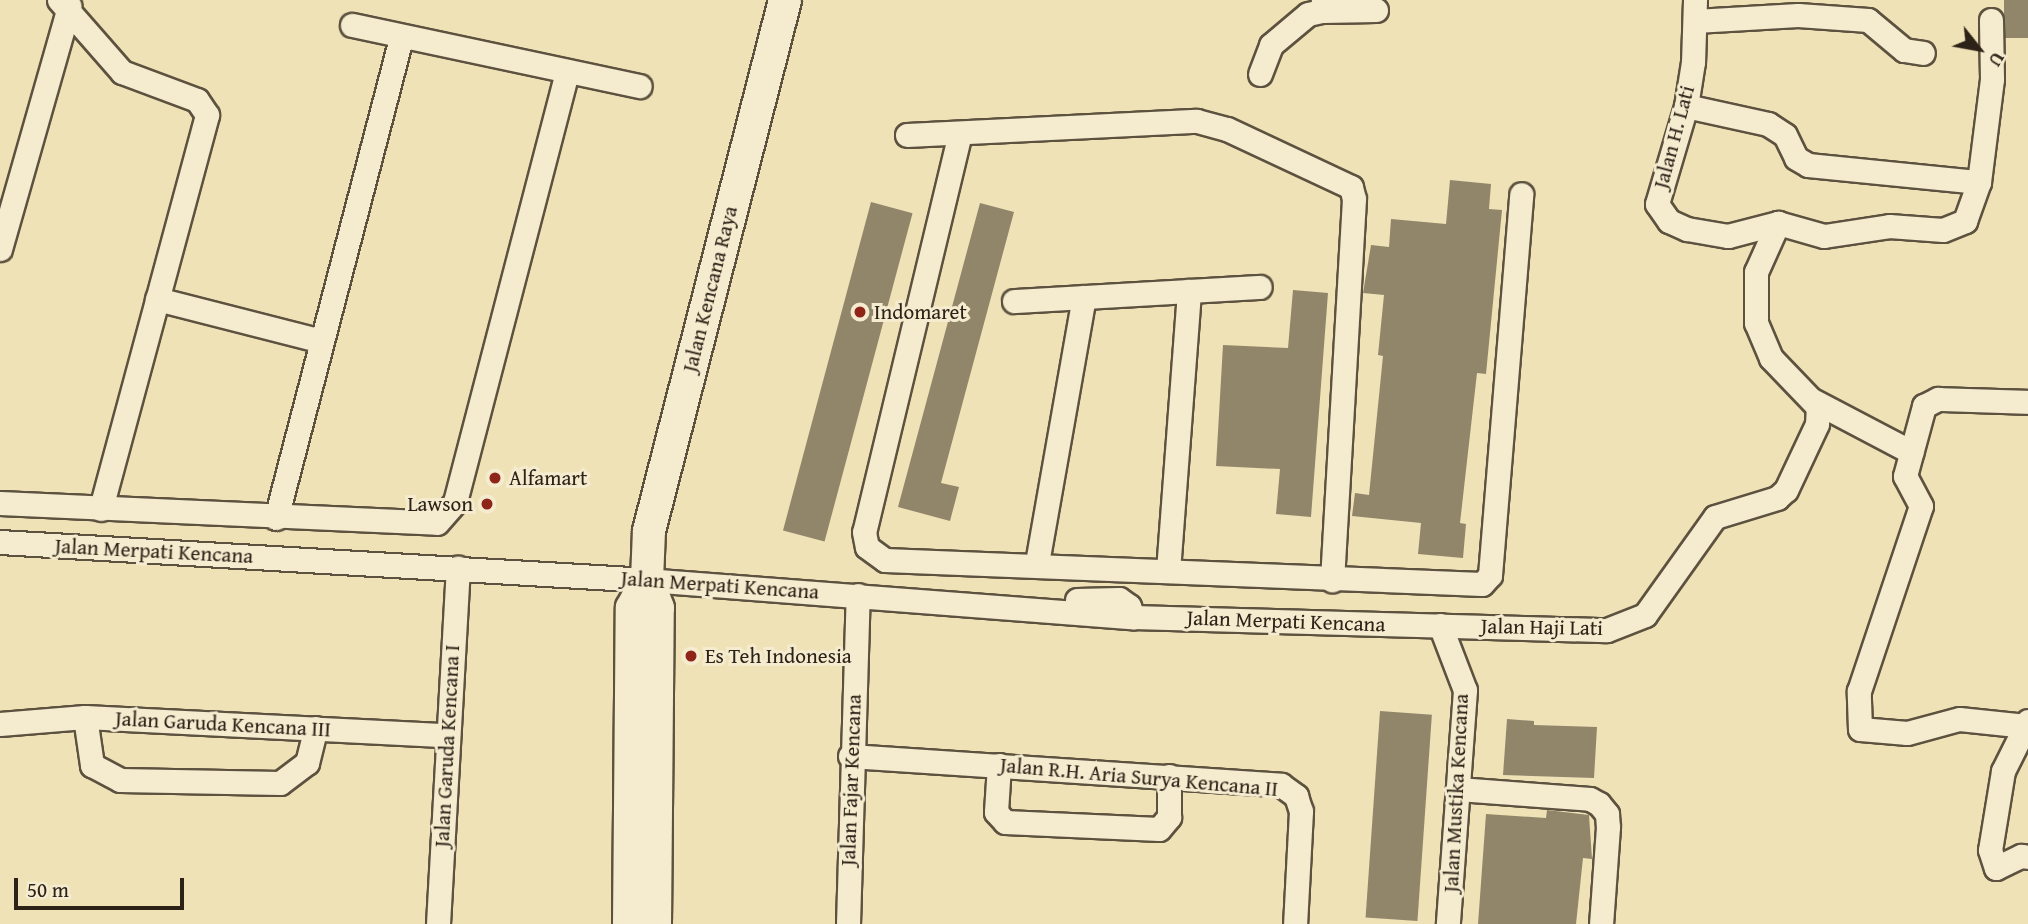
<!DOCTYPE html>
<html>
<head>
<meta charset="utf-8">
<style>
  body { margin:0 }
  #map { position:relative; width:2028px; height:924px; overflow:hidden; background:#efe2b7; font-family:"Gentium Book Plus",serif }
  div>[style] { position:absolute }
  .building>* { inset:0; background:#91866a; transform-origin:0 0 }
  .roads { filter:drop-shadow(2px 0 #5d523f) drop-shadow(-2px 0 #5d523f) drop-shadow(0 2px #5d523f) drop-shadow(0 -2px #5d523f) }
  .street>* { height:23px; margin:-11.5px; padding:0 11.5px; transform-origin:11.5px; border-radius:11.5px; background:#f5ecd0 }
  .secondary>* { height:32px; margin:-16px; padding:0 16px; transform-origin:16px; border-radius:16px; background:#f5ecd0 }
  .dots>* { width:19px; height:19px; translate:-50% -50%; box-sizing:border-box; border:4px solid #f5ecd0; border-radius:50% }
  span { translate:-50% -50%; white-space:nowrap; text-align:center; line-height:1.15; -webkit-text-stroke:6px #f5ecd0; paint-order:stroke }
  .street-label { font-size:21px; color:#2c2217 }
  .poi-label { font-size:21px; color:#2c2217 }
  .left { translate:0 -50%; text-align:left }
  .right { translate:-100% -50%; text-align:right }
  .north { position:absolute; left:1944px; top:14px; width:70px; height:70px; -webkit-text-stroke:5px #f5ecd0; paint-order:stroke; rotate:121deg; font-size:19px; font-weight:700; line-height:28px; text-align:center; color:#2c2217 }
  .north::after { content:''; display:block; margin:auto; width:24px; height:32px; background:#2c2217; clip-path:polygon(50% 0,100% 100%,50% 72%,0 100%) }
  .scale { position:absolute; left:14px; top:878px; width:170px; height:32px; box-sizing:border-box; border:4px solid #2c2217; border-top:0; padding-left:9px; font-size:21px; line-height:24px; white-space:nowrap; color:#2c2217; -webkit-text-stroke:5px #f5ecd0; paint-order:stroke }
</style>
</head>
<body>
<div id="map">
  <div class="building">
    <i style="left:2004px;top:0;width:24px;height:38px"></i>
    <i style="clip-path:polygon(1450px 180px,1491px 184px,1489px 209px,1502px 210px,1486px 374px,1477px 373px,1460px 523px,1466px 524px,1463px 558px,1418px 554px,1421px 523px,1352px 516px,1355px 493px,1369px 495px,1383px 356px,1378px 355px,1384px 295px,1363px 293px,1371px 245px,1389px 247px,1391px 219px,1446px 224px)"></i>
    <i style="left:871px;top:202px;width:43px;height:340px;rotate:15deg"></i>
    <i style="clip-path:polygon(980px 203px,1014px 212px,941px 483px,959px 487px,950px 521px,898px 507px)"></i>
    <i style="clip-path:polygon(1293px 290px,1328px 293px,1311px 517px,1276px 514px,1280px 469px,1216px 466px,1223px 345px,1288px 348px)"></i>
    <i style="left:1380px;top:711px;width:52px;height:207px;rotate:4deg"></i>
    <i style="clip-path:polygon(1507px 719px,1534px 721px,1534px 725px,1597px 727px,1594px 778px,1503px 775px)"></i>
    <i style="clip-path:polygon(1547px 810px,1589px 815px,1592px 859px,1583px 858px,1576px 924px,1478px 924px,1486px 814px,1546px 818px)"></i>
  </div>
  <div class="roads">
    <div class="street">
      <i style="left:59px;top:0;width:96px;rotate:48.8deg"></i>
      <i style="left:122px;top:72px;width:80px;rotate:20.5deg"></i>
      <i style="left:197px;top:100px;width:18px;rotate:56deg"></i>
      <i style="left:207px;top:115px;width:408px;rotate:105.1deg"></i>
      <i style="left:1695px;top:0;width:62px;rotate:91.8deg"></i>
      <i style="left:1693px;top:62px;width:45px;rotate:99deg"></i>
      <i style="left:1686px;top:106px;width:102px;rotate:106.5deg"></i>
      <i style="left:1657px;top:204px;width:21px;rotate:55deg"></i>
      <i style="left:1669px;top:221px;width:20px;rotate:24deg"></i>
      <i style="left:1687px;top:229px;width:42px;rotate:9.7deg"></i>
      <i style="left:1728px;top:236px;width:52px;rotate:-14.6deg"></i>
      <i style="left:1778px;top:223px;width:48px;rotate:15.8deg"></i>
      <i style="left:1824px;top:236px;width:66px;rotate:-8.7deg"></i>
      <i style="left:1889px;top:226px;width:54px;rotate:4.2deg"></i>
      <i style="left:1943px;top:230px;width:24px;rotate:-22deg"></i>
      <i style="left:1965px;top:221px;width:41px;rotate:-70.3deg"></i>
      <i style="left:1979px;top:182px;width:104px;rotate:-82.8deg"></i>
      <i style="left:1992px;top:79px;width:59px;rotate:-91deg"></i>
      <i style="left:1322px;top:11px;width:54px;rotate:-1.1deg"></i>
      <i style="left:1695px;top:21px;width:103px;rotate:-3.3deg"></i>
      <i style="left:1798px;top:15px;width:70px;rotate:4.1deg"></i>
      <i style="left:1868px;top:20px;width:47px;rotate:39.8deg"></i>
      <i style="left:1904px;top:50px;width:19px;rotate:9deg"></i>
      <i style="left:352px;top:25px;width:294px;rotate:12deg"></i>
      <i style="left:1260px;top:74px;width:31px;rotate:-69deg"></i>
      <i style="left:1271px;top:45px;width:48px;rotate:-40deg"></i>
      <i style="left:1308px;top:14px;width:14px;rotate:-12deg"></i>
      <i style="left:1322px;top:11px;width:11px;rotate:-85deg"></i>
      <i style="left:1686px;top:106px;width:84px;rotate:12.4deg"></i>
      <i style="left:1768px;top:124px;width:20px;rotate:33deg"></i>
      <i style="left:1785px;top:135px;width:25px;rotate:64deg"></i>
      <i style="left:1796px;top:158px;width:14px;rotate:30deg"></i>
      <i style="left:1808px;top:165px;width:172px;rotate:5.7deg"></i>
      <i style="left:960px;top:133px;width:410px;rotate:103.5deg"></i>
      <i style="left:864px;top:532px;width:15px;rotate:79deg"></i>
      <i style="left:867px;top:547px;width:22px;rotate:36deg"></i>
      <i style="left:885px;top:560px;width:597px;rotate:2.3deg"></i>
      <i style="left:1482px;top:584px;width:12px;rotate:-48deg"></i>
      <i style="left:1490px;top:575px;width:382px;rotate:-85.3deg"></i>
      <i style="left:907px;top:135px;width:290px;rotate:-2.8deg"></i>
      <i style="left:1197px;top:121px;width:31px;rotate:15deg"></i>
      <i style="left:1227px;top:129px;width:137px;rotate:25.1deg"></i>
      <i style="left:1351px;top:187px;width:12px;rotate:76deg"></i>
      <i style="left:1354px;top:199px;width:382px;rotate:93.3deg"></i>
      <i style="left:0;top:249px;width:253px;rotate:-74.1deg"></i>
      <i style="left:157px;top:299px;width:170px;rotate:14.3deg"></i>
      <i style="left:1014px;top:301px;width:246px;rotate:-3.3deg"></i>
      <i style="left:1814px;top:401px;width:110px;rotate:27.7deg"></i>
      <i style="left:0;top:503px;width:437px;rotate:2.6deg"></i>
      <i style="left:437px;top:523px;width:28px;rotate:-49deg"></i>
      <i style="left:455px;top:502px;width:445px;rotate:-75.4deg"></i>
      <i style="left:276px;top:518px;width:498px;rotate:-75.4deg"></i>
      <i style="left:0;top:542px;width:648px;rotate:3.36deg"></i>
      <i style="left:647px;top:580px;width:487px;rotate:4.4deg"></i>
      <i style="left:1133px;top:617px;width:474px;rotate:1.6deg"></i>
      <i style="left:1607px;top:630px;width:41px;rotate:-21.5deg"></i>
      <i style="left:1645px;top:615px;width:120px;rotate:-54.5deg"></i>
      <i style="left:1715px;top:517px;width:65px;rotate:-17deg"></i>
      <i style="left:1777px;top:498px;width:12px;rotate:-42deg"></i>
      <i style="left:1786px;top:490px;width:73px;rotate:-64.8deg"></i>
      <i style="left:1817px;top:424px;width:17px;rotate:-87deg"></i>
      <i style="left:1818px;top:407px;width:68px;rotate:-133.8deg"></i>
      <i style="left:1771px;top:358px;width:38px;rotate:-113deg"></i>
      <i style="left:1756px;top:323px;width:51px;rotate:-90deg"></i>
      <i style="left:1756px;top:272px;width:54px;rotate:-65.8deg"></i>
      <i style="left:1037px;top:563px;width:270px;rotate:-80deg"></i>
      <i style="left:1168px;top:571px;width:281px;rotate:-85.7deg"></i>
      <i style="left:1077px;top:600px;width:42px;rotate:-1.4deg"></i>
      <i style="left:1119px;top:599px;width:12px;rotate:35deg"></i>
      <i style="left:1129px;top:606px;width:12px;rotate:70deg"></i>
      <i style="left:1440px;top:625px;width:70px;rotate:69deg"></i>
      <i style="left:1465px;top:690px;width:235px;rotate:94.2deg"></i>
      <i style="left:85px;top:717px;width:49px;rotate:81.7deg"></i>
      <i style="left:92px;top:765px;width:32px;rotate:28deg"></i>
      <i style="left:120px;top:780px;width:160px;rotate:1.1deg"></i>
      <i style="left:280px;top:783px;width:34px;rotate:-37deg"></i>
      <i style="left:307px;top:763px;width:36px;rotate:-76deg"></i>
      <i style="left:2028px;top:721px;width:56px;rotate:116.6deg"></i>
      <i style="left:2003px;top:771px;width:80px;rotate:99.3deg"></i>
      <i style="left:1990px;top:850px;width:19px;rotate:72deg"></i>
      <i style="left:1996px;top:868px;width:28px;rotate:-26deg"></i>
      <i style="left:2021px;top:856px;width:7px;rotate:8deg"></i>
      <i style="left:0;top:724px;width:85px;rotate:-4.7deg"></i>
      <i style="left:85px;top:717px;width:361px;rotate:2.9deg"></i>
      <i style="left:2026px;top:726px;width:67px;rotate:-174deg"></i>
      <i style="left:1959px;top:719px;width:54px;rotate:164.9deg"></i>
      <i style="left:1907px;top:733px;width:47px;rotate:-175.1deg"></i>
      <i style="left:1860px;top:729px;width:38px;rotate:-92deg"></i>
      <i style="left:1859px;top:691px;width:195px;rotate:-71.5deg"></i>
      <i style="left:1921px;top:506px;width:34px;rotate:-118deg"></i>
      <i style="left:1905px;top:476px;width:73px;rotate:-74.8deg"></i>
      <i style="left:1924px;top:406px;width:16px;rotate:-27deg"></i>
      <i style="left:1938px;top:399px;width:90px;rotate:1.9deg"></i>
      <i style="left:850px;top:756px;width:432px;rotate:3.8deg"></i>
      <i style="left:1281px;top:785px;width:19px;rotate:36deg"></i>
      <i style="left:1296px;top:796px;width:16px;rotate:72deg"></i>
      <i style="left:1301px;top:811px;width:113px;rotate:93deg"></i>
      <i style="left:999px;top:765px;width:47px;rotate:93.7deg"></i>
      <i style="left:996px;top:812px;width:13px;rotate:48deg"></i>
      <i style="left:1005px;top:822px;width:154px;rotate:2.6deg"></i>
      <i style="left:1159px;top:829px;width:16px;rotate:-50deg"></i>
      <i style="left:1169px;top:817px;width:41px;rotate:-90deg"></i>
      <i style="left:1458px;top:789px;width:132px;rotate:4.3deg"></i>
      <i style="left:1590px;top:799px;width:10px;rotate:29deg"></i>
      <i style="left:1599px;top:804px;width:13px;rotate:51deg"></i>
      <i style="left:1607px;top:814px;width:13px;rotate:86deg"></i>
      <i style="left:1608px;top:827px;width:97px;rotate:94.1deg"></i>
      <i style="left:438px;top:924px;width:357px;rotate:-86.8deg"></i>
      <i style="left:848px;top:924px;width:329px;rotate:-88.3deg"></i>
    </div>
    <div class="secondary">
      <i style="left:629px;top:924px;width:316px;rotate:-89.5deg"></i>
      <i style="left:632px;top:608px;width:32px;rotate:-62deg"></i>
      <i style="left:655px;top:924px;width:316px;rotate:-89.5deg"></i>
      <i style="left:658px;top:608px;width:30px;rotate:-111deg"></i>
      <i style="left:647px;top:580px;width:49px;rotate:-87.7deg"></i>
      <i style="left:649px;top:531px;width:548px;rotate:-75.63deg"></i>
    </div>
  </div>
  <div class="dots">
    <i style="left:860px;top:312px;background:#8f2418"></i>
    <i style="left:495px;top:478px;background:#8f2418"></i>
    <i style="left:487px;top:504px;background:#8f2418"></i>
    <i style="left:691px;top:656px;background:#8f2418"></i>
  </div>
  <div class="street-label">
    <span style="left:1674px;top:137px;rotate:-75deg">Jalan H. Lati</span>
    <span style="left:710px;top:289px;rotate:-76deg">Jalan Kencana Raya</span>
    <span style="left:154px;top:551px;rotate:3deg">Jalan Merpati Kencana</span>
    <span style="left:720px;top:585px;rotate:4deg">Jalan Merpati Kencana</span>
    <span style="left:1286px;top:621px;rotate:2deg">Jalan Merpati Kencana</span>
    <span style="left:1542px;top:627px;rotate:1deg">Jalan Haji Lati</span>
    <span style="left:223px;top:724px;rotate:3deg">Jalan Garuda Kencana III</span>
    <span style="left:447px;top:746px;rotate:-87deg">Jalan Garuda Kencana I</span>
    <span style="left:1139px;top:777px;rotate:5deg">Jalan R.H. Aria Surya Kencana II</span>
    <span style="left:851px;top:780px;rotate:-88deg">Jalan Fajar Kencana</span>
    <span style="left:1456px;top:793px;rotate:-87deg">Jalan Mustika Kencana</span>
  </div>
  <div class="poi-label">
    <span class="left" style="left:874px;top:312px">Indomaret</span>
    <span class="left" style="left:509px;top:478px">Alfamart</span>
    <span class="right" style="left:473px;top:504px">Lawson</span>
    <span class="left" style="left:705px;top:656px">Es Teh Indonesia</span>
  </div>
  <div class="north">U</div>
  <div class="scale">50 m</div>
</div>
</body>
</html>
